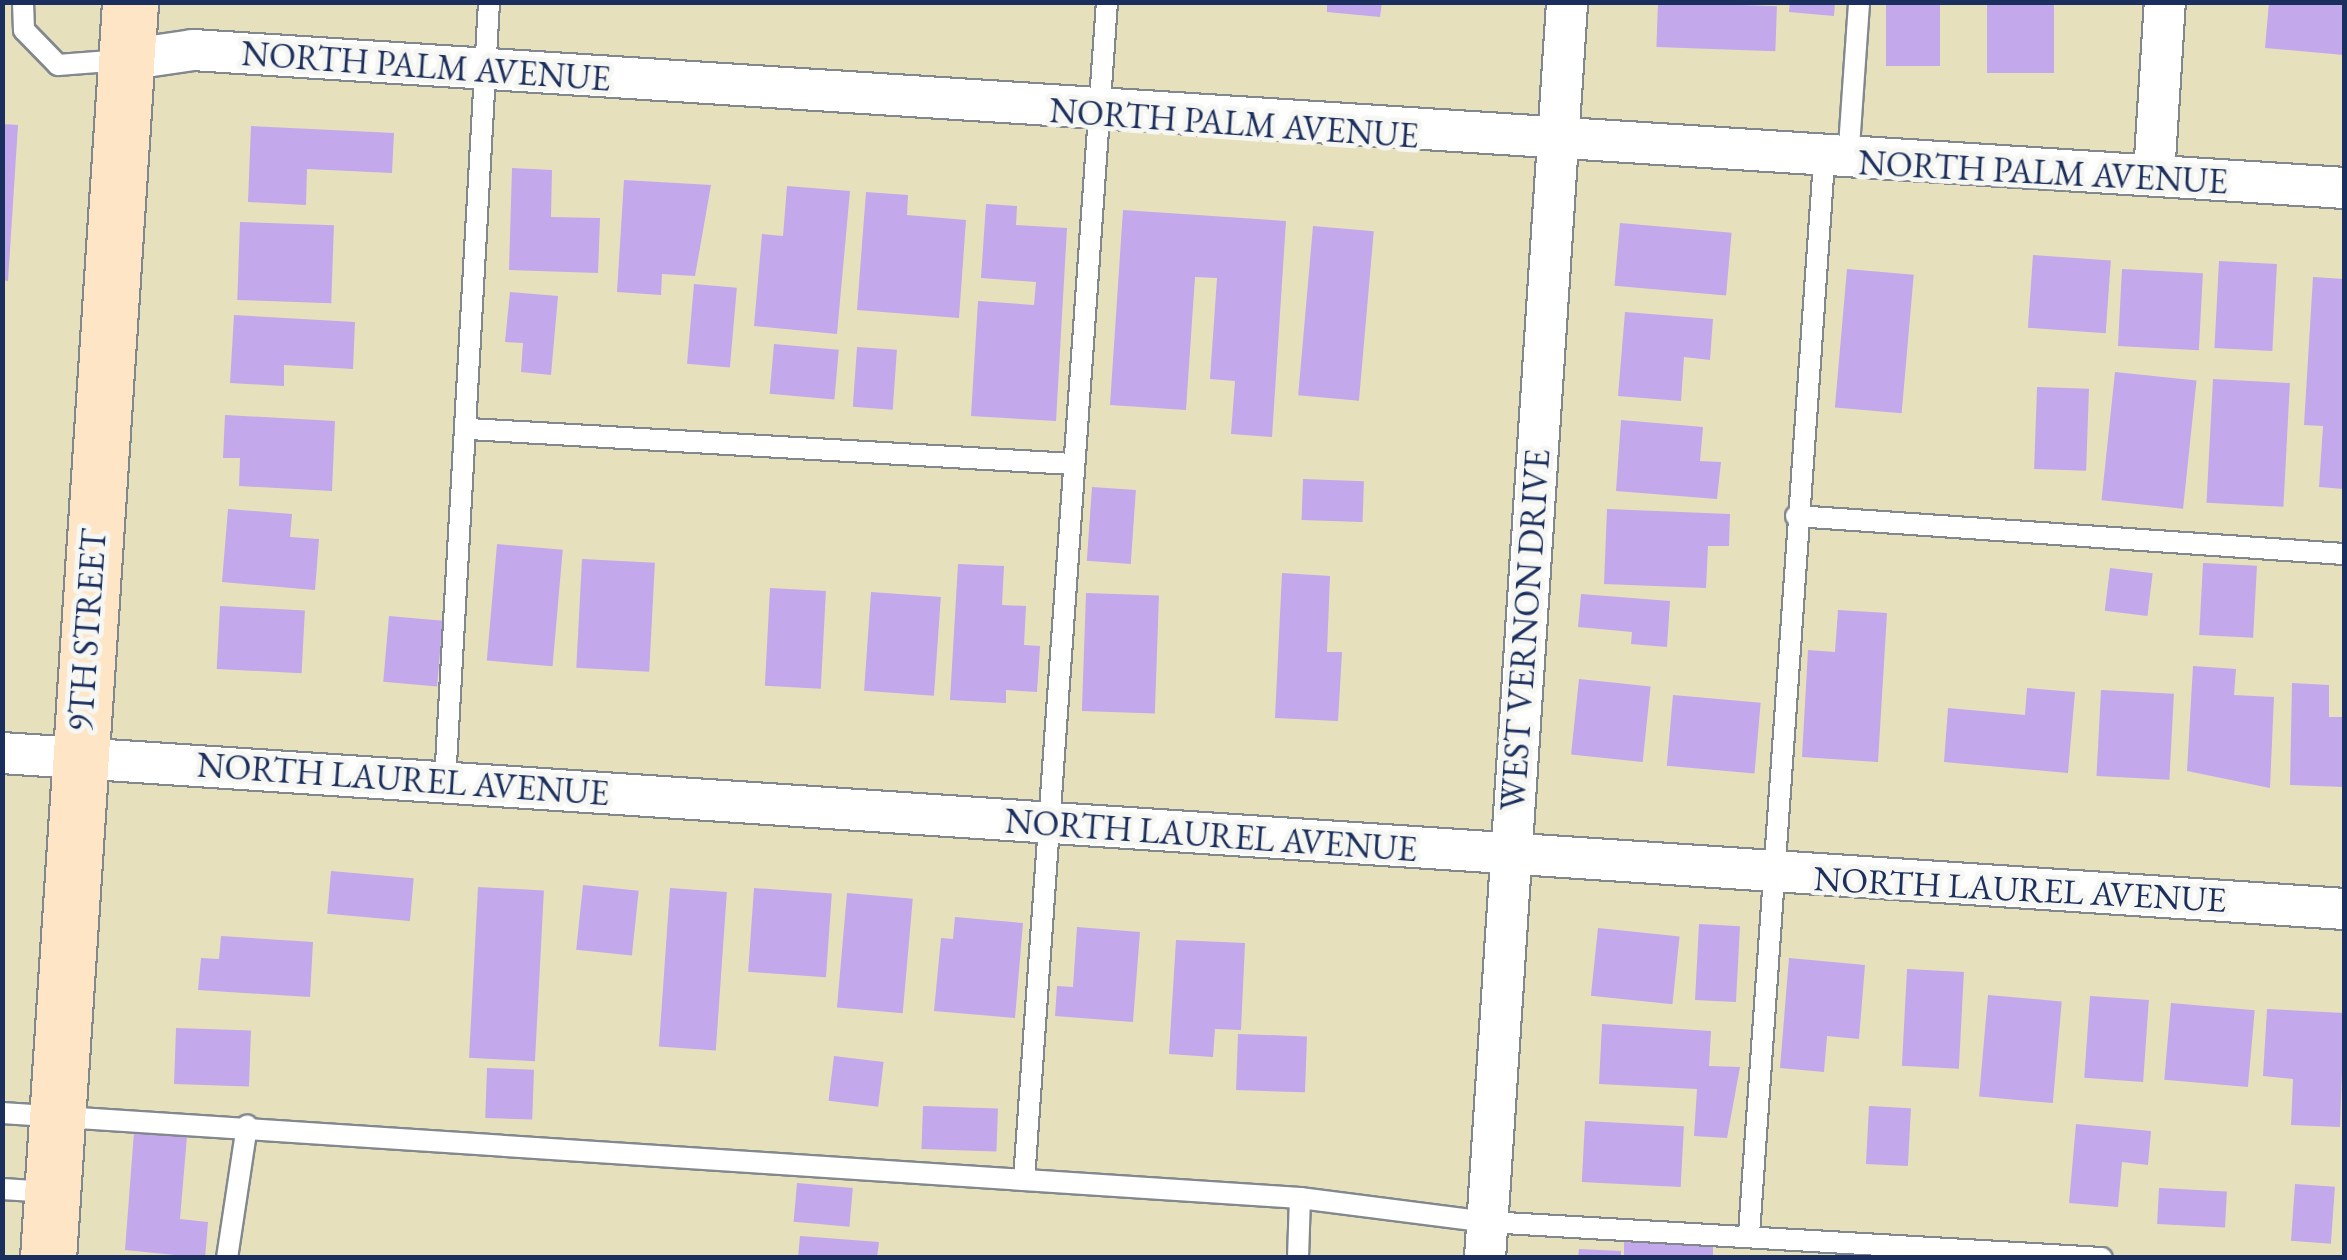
<!DOCTYPE html>
<html>
<head>
<meta charset="utf-8">
<style>
  body { margin:0 }
  #map { position:relative; width:2347px; height:1260px; overflow:hidden; background:#e7e0bd; font-family:"EB Garamond",serif }
  div>[style] { position:absolute }
  .building>* { inset:0; background:#c3a8ec; transform-origin:0 0 }
  .roads { filter:drop-shadow(2px 0 #81888e) drop-shadow(-2px 0 #81888e) drop-shadow(0 2px #81888e) drop-shadow(0 -2px #81888e) }
  .lane>* { height:20px; margin:-10px; padding:0 10px; transform-origin:10px; border-radius:10px; background:#fff }
  .street>* { height:40px; margin:-20px; padding:0 20px; transform-origin:20px; border-radius:20px; background:#fff }
  .secondary>* { height:55px; margin:-27.5px; padding:0 27.5px; transform-origin:27.5px; border-radius:27.5px; background:#fde5c5 }
  span { translate:-50% -50%; white-space:nowrap; text-align:center; line-height:1.15; -webkit-text-stroke:10px #f6f6f2; paint-order:stroke }
  .street-label { font-size:35px; color:#1b2f5e }
  .frame { position:absolute; inset:0; border:5px solid #1b2f5e; pointer-events:none }
</style>
</head>
<body>
<div id="map">
  <div class="building">
    <i style="clip-path:polygon(1327px 2px,1382px 2px,1380px 17px,1327px 12px)"></i>
    <i style="left:1658px;top:2px;width:119px;height:45px;rotate:2deg"></i>
    <i style="clip-path:polygon(1790px 2px,1835px 2px,1834px 16px,1789px 12px)"></i>
    <i style="left:1886px;top:2px;width:54px;height:64px"></i>
    <i style="left:1987px;top:2px;width:67px;height:71px"></i>
    <i style="clip-path:polygon(2269px 2px,2344px 2px,2344px 55px,2265px 48px)"></i>
    <i style="clip-path:polygon(2px 124px,18px 125px,8px 281px,2px 280px)"></i>
    <i style="clip-path:polygon(251px 126px,394px 133px,392px 173px,307px 169px,306px 205px,248px 202px)"></i>
    <i style="clip-path:polygon(512px 168px,552px 170px,551px 217px,600px 218px,598px 273px,509px 270px)"></i>
    <i style="clip-path:polygon(624px 180px,711px 185px,695px 276px,662px 274px,661px 295px,617px 292px)"></i>
    <i style="clip-path:polygon(787px 186px,850px 191px,837px 334px,754px 326px,762px 234px,783px 236px)"></i>
    <i style="clip-path:polygon(866px 192px,908px 195px,907px 215px,966px 220px,959px 318px,857px 310px)"></i>
    <i style="clip-path:polygon(986px 204px,1017px 206px,1016px 225px,1067px 228px,1056px 421px,971px 416px,978px 301px,1034px 305px,1036px 282px,981px 278px)"></i>
    <i style="clip-path:polygon(1123px 210px,1286px 221px,1272px 437px,1231px 434px,1235px 381px,1210px 379px,1217px 278px,1195px 277px,1186px 410px,1110px 405px)"></i>
    <i style="left:240px;top:222px;width:94px;height:78px;rotate:2deg"></i>
    <i style="left:1620px;top:223px;width:112px;height:63px;rotate:5deg"></i>
    <i style="left:1313px;top:226px;width:61px;height:170px;rotate:5deg"></i>
    <i style="left:2033px;top:255px;width:78px;height:73px;rotate:4deg"></i>
    <i style="left:2219px;top:261px;width:58px;height:87px;rotate:3deg"></i>
    <i style="left:1847px;top:269px;width:67px;height:139px;rotate:5deg"></i>
    <i style="left:2122px;top:269px;width:81px;height:77px;rotate:3deg"></i>
    <i style="clip-path:polygon(2313px 277px,2344px 279px,2344px 489px,2319px 487px,2323px 426px,2304px 425px)"></i>
    <i style="left:694px;top:284px;width:43px;height:80px;rotate:5deg"></i>
    <i style="clip-path:polygon(510px 292px,558px 296px,551px 375px,521px 372px,523px 343px,505px 342px)"></i>
    <i style="clip-path:polygon(1625px 312px,1713px 319px,1710px 360px,1684px 357px,1681px 401px,1618px 396px)"></i>
    <i style="clip-path:polygon(234px 315px,355px 322px,353px 369px,284px 365px,284px 386px,230px 383px)"></i>
    <i style="left:774px;top:344px;width:65px;height:50px;rotate:5deg"></i>
    <i style="left:857px;top:347px;width:40px;height:60px;rotate:4deg"></i>
    <i style="left:2115px;top:372px;width:82px;height:129px;rotate:6deg"></i>
    <i style="left:2213px;top:379px;width:77px;height:124px;rotate:3deg"></i>
    <i style="left:2037px;top:387px;width:52px;height:82px;rotate:2deg"></i>
    <i style="clip-path:polygon(225px 415px,335px 421px,332px 491px,239px 486px,240px 458px,223px 458px)"></i>
    <i style="clip-path:polygon(1621px 420px,1703px 427px,1700px 461px,1721px 462px,1717px 499px,1616px 491px)"></i>
    <i style="left:1303px;top:479px;width:61px;height:41px;rotate:2deg"></i>
    <i style="left:1092px;top:487px;width:44px;height:74px;rotate:4deg"></i>
    <i style="clip-path:polygon(228px 509px,292px 514px,290px 537px,319px 539px,315px 590px,222px 582px)"></i>
    <i style="clip-path:polygon(1607px 509px,1730px 514px,1729px 546px,1708px 546px,1706px 588px,1604px 584px)"></i>
    <i style="left:497px;top:544px;width:66px;height:117px;rotate:5deg"></i>
    <i style="left:582px;top:559px;width:73px;height:109px;rotate:3deg"></i>
    <i style="left:2203px;top:563px;width:54px;height:72px;rotate:3deg"></i>
    <i style="clip-path:polygon(958px 564px,1004px 566px,1002px 605px,1026px 606px,1024px 645px,1040px 646px,1037px 692px,1006px 690px,1006px 703px,950px 700px)"></i>
    <i style="left:2110px;top:568px;width:43px;height:43px;rotate:7deg"></i>
    <i style="clip-path:polygon(1282px 573px,1330px 576px,1327px 652px,1342px 652px,1338px 721px,1275px 718px)"></i>
    <i style="left:770px;top:588px;width:56px;height:98px;rotate:3deg"></i>
    <i style="left:871px;top:592px;width:70px;height:99px;rotate:4deg"></i>
    <i style="left:1086px;top:593px;width:73px;height:118px;rotate:2deg"></i>
    <i style="clip-path:polygon(1581px 594px,1670px 601px,1667px 647px,1631px 644px,1632px 632px,1578px 627px)"></i>
    <i style="left:220px;top:606px;width:85px;height:63px;rotate:3deg"></i>
    <i style="clip-path:polygon(1838px 610px,1887px 613px,1878px 762px,1802px 757px,1808px 650px,1835px 652px)"></i>
    <i style="left:389px;top:616px;width:54px;height:66px;rotate:5deg"></i>
    <i style="clip-path:polygon(2193px 666px,2236px 669px,2234px 695px,2274px 697px,2270px 788px,2187px 771px)"></i>
    <i style="left:1579px;top:679px;width:72px;height:76px;rotate:6deg"></i>
    <i style="clip-path:polygon(2292px 683px,2329px 685px,2329px 717px,2344px 717px,2344px 787px,2290px 785px)"></i>
    <i style="clip-path:polygon(2027px 688px,2075px 692px,2068px 773px,1944px 762px,1948px 708px,2025px 715px)"></i>
    <i style="left:2101px;top:690px;width:73px;height:86px;rotate:3deg"></i>
    <i style="left:1673px;top:695px;width:88px;height:71px;rotate:5deg"></i>
    <i style="left:331px;top:871px;width:83px;height:43px;rotate:5deg"></i>
    <i style="left:583px;top:885px;width:56px;height:65px;rotate:6deg"></i>
    <i style="left:478px;top:887px;width:66px;height:171px;rotate:3deg"></i>
    <i style="left:670px;top:888px;width:57px;height:159px;rotate:4deg"></i>
    <i style="left:754px;top:888px;width:78px;height:84px;rotate:4deg"></i>
    <i style="left:847px;top:893px;width:66px;height:115px;rotate:5deg"></i>
    <i style="clip-path:polygon(955px 917px,1023px 923px,1015px 1018px,934px 1011px,941px 938px,953px 939px)"></i>
    <i style="left:1699px;top:924px;width:41px;height:76px;rotate:3deg"></i>
    <i style="clip-path:polygon(1077px 927px,1140px 932px,1133px 1022px,1055px 1016px,1057px 986px,1073px 987px)"></i>
    <i style="left:1598px;top:928px;width:82px;height:68px;rotate:6deg"></i>
    <i style="clip-path:polygon(221px 936px,313px 942px,310px 997px,198px 990px,201px 958px,219px 959px)"></i>
    <i style="clip-path:polygon(1176px 940px,1245px 943px,1241px 1030px,1215px 1029px,1213px 1057px,1169px 1054px)"></i>
    <i style="clip-path:polygon(1789px 958px,1865px 965px,1859px 1039px,1827px 1036px,1824px 1072px,1780px 1068px)"></i>
    <i style="left:1907px;top:969px;width:57px;height:97px;rotate:3deg"></i>
    <i style="left:1988px;top:995px;width:74px;height:102px;rotate:5deg"></i>
    <i style="left:2090px;top:996px;width:59px;height:82px;rotate:4deg"></i>
    <i style="left:2171px;top:1003px;width:84px;height:77px;rotate:5deg"></i>
    <i style="clip-path:polygon(2267px 1009px,2344px 1013px,2340px 1127px,2291px 1125px,2293px 1079px,2263px 1076px)"></i>
    <i style="clip-path:polygon(1602px 1024px,1711px 1031px,1709px 1066px,1740px 1067px,1727px 1138px,1694px 1136px,1697px 1089px,1599px 1084px)"></i>
    <i style="left:176px;top:1028px;width:75px;height:56px;rotate:2deg"></i>
    <i style="left:1238px;top:1034px;width:69px;height:56px;rotate:2deg"></i>
    <i style="left:834px;top:1056px;width:50px;height:45px;rotate:7deg"></i>
    <i style="left:487px;top:1068px;width:47px;height:50px;rotate:2deg"></i>
    <i style="left:923px;top:1106px;width:75px;height:43px;rotate:2deg"></i>
    <i style="left:1869px;top:1106px;width:42px;height:58px;rotate:3deg"></i>
    <i style="left:1585px;top:1121px;width:99px;height:61px;rotate:3deg"></i>
    <i style="clip-path:polygon(2076px 1124px,2151px 1131px,2148px 1165px,2122px 1162px,2118px 1207px,2069px 1203px)"></i>
    <i style="clip-path:polygon(134px 1132px,187px 1136px,180px 1219px,208px 1222px,205px 1258px,125px 1250px)"></i>
    <i style="left:797px;top:1183px;width:56px;height:39px;rotate:5deg"></i>
    <i style="left:2295px;top:1184px;width:40px;height:57px;rotate:4deg"></i>
    <i style="left:2159px;top:1188px;width:68px;height:36px;rotate:3deg"></i>
    <i style="clip-path:polygon(800px 1236px,879px 1242px,877px 1258px,798px 1258px)"></i>
    <i style="clip-path:polygon(1624px 1242px,1713px 1245px,1713px 1258px,1624px 1258px)"></i>
    <i style="clip-path:polygon(1579px 1249px,1621px 1251px,1621px 1258px,1578px 1258px)"></i>
  </div>
  <div class="roads">
    <div class="lane">
      <i style="left:23px;top:2px;width:28px;rotate:88deg"></i>
      <i style="left:24px;top:30px;width:49px;rotate:45.8deg"></i>
      <i style="left:58px;top:65px;width:65px;rotate:-4.4deg"></i>
      <i style="left:1848px;top:161px;width:159px;rotate:-86deg"></i>
      <i style="left:469px;top:429px;width:605px;rotate:3.32deg"></i>
      <i style="left:1796px;top:516px;width:549px;rotate:3.97deg"></i>
      <i style="left:445px;top:782px;width:781px;rotate:-86.77deg"></i>
      <i style="left:2px;top:1113px;width:1301px;rotate:3.75deg"></i>
      <i style="left:1300px;top:1198px;width:190px;rotate:7.3deg"></i>
      <i style="left:1488px;top:1222px;width:615px;rotate:3.36deg"></i>
      <i style="left:1024px;top:1180px;width:1181px;rotate:-85.97deg"></i>
      <i style="left:2px;top:1189px;width:48px;rotate:3.6deg"></i>
      <i style="left:1749px;top:1234px;width:1076px;rotate:-86deg"></i>
      <i style="left:227px;top:1258px;width:134px;rotate:-81.4deg"></i>
      <i style="left:1298px;top:1258px;width:60px;rotate:-88.1deg"></i>
    </div>
    <div class="street">
      <i style="left:125px;top:60px;width:69px;rotate:-8.4deg"></i>
      <i style="left:193px;top:50px;width:2155px;rotate:3.67deg"></i>
      <i style="left:2154px;top:175px;width:173px;rotate:-86.4deg"></i>
      <i style="left:2px;top:753px;width:2347px;rotate:3.81deg"></i>
      <i style="left:1485px;top:1258px;width:1259px;rotate:-86.26deg"></i>
    </div>
    <div class="secondary">
      <i style="left:48px;top:1258px;width:1259px;rotate:-86.26deg"></i>
    </div>
  </div>
  <div class="street-label">
    <span style="left:426px;top:66px;rotate:4deg">NORTH PALM AVENUE</span>
    <span style="left:1234px;top:123px;rotate:4deg">NORTH PALM AVENUE</span>
    <span style="left:2043px;top:172px;rotate:3deg">NORTH PALM AVENUE</span>
    <span style="left:87px;top:630px;rotate:-86deg">9TH STREET</span>
    <span style="left:1525px;top:630px;rotate:-86deg">WEST VERNON DRIVE</span>
    <span style="left:403px;top:779px;rotate:4deg">NORTH LAUREL AVENUE</span>
    <span style="left:1211px;top:835px;rotate:4deg">NORTH LAUREL AVENUE</span>
    <span style="left:2020px;top:889px;rotate:3deg">NORTH LAUREL AVENUE</span>
  </div>
  <div class="frame"></div>
</div>
</body>
</html>
